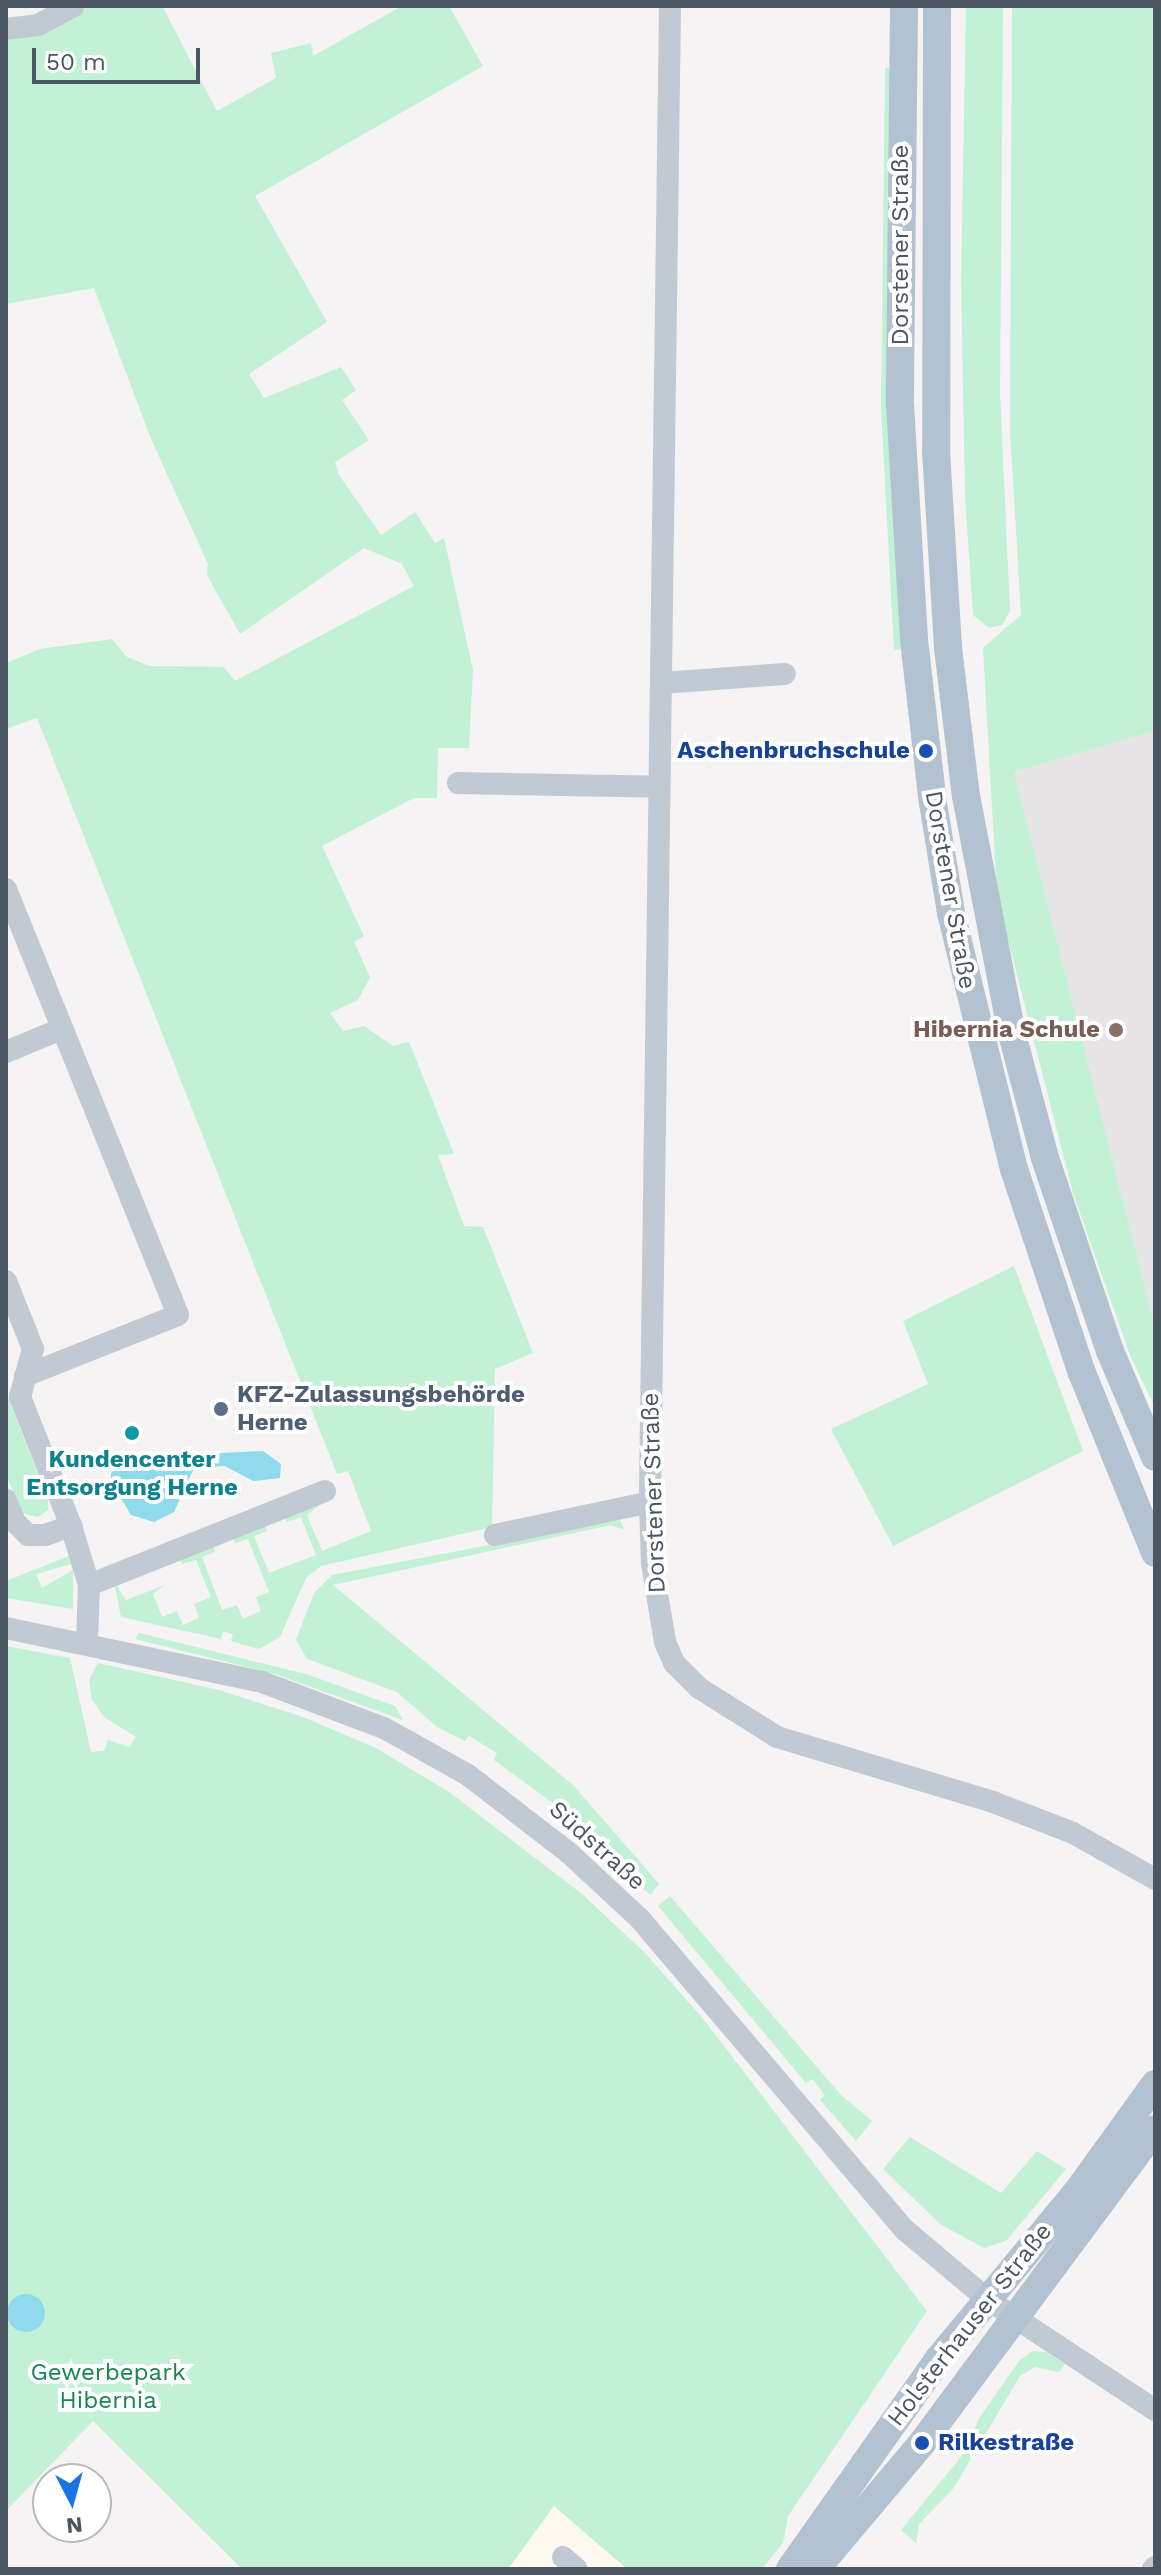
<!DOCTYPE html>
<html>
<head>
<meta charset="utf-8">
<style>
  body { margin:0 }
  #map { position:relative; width:1161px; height:2575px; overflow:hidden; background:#f5f3f3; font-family:"Work Sans",sans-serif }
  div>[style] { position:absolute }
  .commercial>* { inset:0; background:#fdf9ef }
  .education>* { inset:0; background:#e6e4e5 }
  .green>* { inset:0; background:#c3f1d5 }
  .water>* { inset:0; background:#90daee }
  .round { border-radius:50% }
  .minor>* { height:22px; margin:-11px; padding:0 11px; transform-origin:11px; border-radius:11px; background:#c1cad2 }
  .major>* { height:28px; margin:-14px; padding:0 14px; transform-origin:14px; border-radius:14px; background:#b3c2d1 }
  .dots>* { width:22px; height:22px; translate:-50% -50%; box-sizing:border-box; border:4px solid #fff; border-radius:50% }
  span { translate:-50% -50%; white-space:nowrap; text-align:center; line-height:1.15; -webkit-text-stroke:8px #fff; paint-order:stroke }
  .street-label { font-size:24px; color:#4a5661 }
  .transit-label { font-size:24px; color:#164399; font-weight:700 }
  .right { translate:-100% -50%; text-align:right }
  .left { translate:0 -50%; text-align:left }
  .education-label { font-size:24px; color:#785e54; font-weight:700 }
  .service-label { font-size:24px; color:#4e5e75; font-weight:700 }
  .culture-label { font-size:24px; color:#0d838f; font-weight:700 }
  .park-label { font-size:24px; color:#17864f }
  .frame { position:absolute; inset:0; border:8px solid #4a5661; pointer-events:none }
  .north { position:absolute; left:32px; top:2463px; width:80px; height:80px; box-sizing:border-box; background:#fff; border:2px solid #b7bbc0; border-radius:50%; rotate:174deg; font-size:22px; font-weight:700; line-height:32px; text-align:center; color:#4a5661 }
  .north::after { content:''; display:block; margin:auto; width:28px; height:36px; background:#1a73e8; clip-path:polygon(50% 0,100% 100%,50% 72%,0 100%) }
  .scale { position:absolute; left:32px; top:48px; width:168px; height:36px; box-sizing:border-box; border:4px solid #4a5661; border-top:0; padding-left:10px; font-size:24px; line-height:28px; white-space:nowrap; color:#4a5661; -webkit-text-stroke:6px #fff; paint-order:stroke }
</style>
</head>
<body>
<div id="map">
  <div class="commercial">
    <i style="clip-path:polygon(554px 2505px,627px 2569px,508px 2569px)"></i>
  </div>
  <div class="education">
    <i style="clip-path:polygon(1155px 731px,1155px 1327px,1014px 772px)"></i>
  </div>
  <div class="green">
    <i style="clip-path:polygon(90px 6px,162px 6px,217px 111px,276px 78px,271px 53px,311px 43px,313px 56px,402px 6px,449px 6px,483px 66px,255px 196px,327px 322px,249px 374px,264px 398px,341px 367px,356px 390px,342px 400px,369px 440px,335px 462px,339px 475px,381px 535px,415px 512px,435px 543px,444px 538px,473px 670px,469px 748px,438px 748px,437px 798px,414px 798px,322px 846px,364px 936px,354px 942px,370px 977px,358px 1000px,330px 1013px,343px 1031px,364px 1026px,393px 1046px,409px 1042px,454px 1154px,438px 1155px,464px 1226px,483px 1227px,533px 1353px,495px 1369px,492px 1527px,321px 1566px,306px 1578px,280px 1637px,259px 1649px,231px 1641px,233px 1634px,223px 1631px,221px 1639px,121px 1617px,114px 1582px,126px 1600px,165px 1585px,153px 1594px,162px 1617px,177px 1611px,183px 1625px,199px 1618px,194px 1604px,211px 1597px,196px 1560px,182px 1564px,179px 1559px,214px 1547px,215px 1552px,202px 1557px,222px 1610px,237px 1605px,243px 1619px,261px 1611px,256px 1597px,269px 1592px,248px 1539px,235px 1543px,233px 1537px,265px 1524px,267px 1531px,254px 1536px,269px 1573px,316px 1555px,301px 1517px,287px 1522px,285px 1518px,320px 1505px,307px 1515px,322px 1551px,371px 1531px,348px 1471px,337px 1474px,37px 718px,6px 729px,6px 663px,40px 649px,112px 639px,127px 657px,149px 666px,224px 667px,235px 681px,414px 586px,402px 564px,364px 548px,240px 634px,207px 575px,208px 564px,151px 439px,94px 288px,6px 304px,6px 41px,42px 31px)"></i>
    <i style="clip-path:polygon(966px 6px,1003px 6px,1000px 393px,1010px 611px,1002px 625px,989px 628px,973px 615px,965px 496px,961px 280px)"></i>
    <i style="clip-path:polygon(1012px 6px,1155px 6px,1155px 731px,1014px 772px,1155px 1327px,1155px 1407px,1131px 1358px,1073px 1193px,997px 897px,983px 648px,1021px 615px,1010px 430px)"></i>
    <i style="clip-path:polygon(885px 68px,890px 68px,903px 649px,894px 650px,881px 408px)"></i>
    <i style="clip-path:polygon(1014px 1266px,1083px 1451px,893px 1546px,831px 1429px,928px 1384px,903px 1321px)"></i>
    <i style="clip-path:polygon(6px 1393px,48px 1499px,48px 1510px,38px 1517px,21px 1513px,6px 1474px)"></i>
    <i style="clip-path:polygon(620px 1520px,625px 1530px,611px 1525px,333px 1585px,574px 1786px,659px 1884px,650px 1895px,564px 1811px,494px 1760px,497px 1753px,469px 1736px,465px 1741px,437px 1727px,397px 1692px,307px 1659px,296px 1640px,314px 1593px,332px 1575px)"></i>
    <i style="clip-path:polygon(69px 1556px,72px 1564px,36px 1574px,42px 1588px,73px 1570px,73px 1609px,6px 1598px,6px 1581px)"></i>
    <i style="clip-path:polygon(139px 1633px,306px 1674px,395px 1706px,403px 1720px,275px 1674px,135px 1639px)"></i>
    <i style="clip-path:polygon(6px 1646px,70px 1658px,91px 1752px,104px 1751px,108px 1740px,129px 1747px,136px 1737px,104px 1717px,92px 1700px,89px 1680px,98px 1663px,219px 1690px,303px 1717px,376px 1748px,449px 1792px,582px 1894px,646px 1954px,704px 2020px,927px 2311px,788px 2516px,783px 2543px,762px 2569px,627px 2569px,554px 2506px,508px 2569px,242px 2569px,93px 2421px,6px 2511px)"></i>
    <i style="clip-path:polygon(670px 1896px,841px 2095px,872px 2121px,856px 2141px,820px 2100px,825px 2095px,812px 2079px,806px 2083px,658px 1906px)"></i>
    <i style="clip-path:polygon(910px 2137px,1001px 2193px,1037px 2151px,1066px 2169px,1006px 2241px,984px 2248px,940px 2224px,883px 2169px)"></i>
    <i style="clip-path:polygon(1033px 2351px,1046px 2352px,1065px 2364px,1059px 2372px,1035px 2367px,1020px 2376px,953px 2489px,919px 2524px,916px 2543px,901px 2530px,961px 2457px,980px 2417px,1019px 2361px)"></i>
  </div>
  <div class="water">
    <i style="clip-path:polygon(263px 1451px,281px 1464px,280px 1478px,253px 1481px,225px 1466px,194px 1468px,174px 1512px,154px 1522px,131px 1515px,111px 1482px,111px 1473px,122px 1463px,143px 1457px)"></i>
    <i class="round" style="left:7px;top:2294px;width:38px;height:38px"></i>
  </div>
  <div class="minor">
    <i style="left:670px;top:6px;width:1496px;rotate:90.77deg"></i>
    <i style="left:650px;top:1502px;width:62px;rotate:88.2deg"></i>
    <i style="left:652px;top:1564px;width:79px;rotate:80.5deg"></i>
    <i style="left:665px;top:1642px;width:24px;rotate:66deg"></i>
    <i style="left:675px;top:1664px;width:34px;rotate:45deg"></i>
    <i style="left:699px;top:1688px;width:92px;rotate:32.1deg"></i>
    <i style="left:777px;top:1737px;width:226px;rotate:16.7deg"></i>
    <i style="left:993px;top:1802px;width:86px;rotate:21.2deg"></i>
    <i style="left:1073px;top:1833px;width:94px;rotate:29.3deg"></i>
    <i style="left:6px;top:29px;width:32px;rotate:-7deg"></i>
    <i style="left:38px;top:25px;width:40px;rotate:-28deg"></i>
    <i style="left:661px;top:683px;width:124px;rotate:-4.2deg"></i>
    <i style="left:458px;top:783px;width:201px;rotate:1.1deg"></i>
    <i style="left:6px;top:889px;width:459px;rotate:68deg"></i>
    <i style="left:178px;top:1315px;width:165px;rotate:158.3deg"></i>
    <i style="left:6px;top:1052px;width:60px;rotate:-22.7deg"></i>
    <i style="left:6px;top:1281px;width:73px;rotate:68.3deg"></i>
    <i style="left:33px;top:1349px;width:50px;rotate:105.2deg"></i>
    <i style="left:20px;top:1397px;width:139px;rotate:68.4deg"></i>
    <i style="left:6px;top:1500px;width:24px;rotate:68deg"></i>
    <i style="left:15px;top:1522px;width:18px;rotate:45deg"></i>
    <i style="left:28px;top:1535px;width:17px"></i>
    <i style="left:45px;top:1535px;width:28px;rotate:-19deg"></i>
    <i style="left:71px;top:1526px;width:62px;rotate:73deg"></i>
    <i style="left:89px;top:1585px;width:57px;rotate:92deg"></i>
    <i style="left:495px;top:1535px;width:158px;rotate:-12deg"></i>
    <i style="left:89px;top:1585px;width:254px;rotate:-21.7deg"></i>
    <i style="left:6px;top:1628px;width:262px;rotate:11.9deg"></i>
    <i style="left:262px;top:1682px;width:130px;rotate:20.7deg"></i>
    <i style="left:384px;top:1728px;width:96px;rotate:29.2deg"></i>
    <i style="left:468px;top:1775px;width:128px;rotate:37.7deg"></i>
    <i style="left:569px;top:1853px;width:97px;rotate:42.9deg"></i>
    <i style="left:640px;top:1919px;width:409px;rotate:49.6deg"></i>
    <i style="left:905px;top:2230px;width:107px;rotate:40.1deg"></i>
    <i style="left:987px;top:2299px;width:201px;rotate:33.5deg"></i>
    <i style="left:563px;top:2557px;width:18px;rotate:41deg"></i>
    <i style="left:1153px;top:2569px;width:3px;rotate:-45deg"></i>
  </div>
  <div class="major">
    <i style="left:904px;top:6px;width:398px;rotate:90.6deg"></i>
    <i style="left:900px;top:404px;width:236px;rotate:86.6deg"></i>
    <i style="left:914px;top:640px;width:164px;rotate:83.4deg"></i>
    <i style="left:933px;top:803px;width:111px;rotate:80.7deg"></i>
    <i style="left:951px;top:913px;width:264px;rotate:76.2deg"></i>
    <i style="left:1014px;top:1169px;width:215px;rotate:71.6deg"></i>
    <i style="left:1082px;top:1373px;width:194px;rotate:67.9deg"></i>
    <i style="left:937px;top:6px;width:445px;rotate:90.1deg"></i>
    <i style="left:936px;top:451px;width:197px;rotate:86.5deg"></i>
    <i style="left:948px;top:648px;width:149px;rotate:83.1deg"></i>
    <i style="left:966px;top:796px;width:242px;rotate:79.1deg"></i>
    <i style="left:1012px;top:1034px;width:128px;rotate:75.1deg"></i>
    <i style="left:1045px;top:1158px;width:204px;rotate:71.4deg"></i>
    <i style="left:1110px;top:1351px;width:115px;rotate:67deg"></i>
    <i style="left:790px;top:2569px;width:255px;rotate:-54.7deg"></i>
    <i style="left:937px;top:2361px;width:219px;rotate:-50.4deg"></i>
    <i style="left:1077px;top:2192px;width:133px;rotate:-54.2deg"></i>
    <i style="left:816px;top:2569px;width:165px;rotate:-49.9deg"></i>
    <i style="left:922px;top:2443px;width:391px;rotate:-53.4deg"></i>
  </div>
  <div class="dots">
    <i style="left:926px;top:751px;background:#1a4fb4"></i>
    <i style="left:1116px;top:1030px;background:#8d6e63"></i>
    <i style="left:221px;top:1409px;background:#5c6f8a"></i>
    <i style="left:132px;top:1433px;background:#0f9aa8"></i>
    <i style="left:922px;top:2443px;background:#1a4fb4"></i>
  </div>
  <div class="street-label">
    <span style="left:901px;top:245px;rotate:-90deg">Dorstener Straße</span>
    <span style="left:950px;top:890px;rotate:80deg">Dorstener Straße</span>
    <span style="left:654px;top:1493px;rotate:-92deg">Dorstener Straße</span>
    <span style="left:597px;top:1846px;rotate:42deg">Südstraße</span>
    <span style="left:970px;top:2325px;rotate:-52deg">Holsterhauser Straße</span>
  </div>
  <div class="transit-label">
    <span class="right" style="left:910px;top:751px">Aschenbruchschule</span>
    <span class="left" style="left:938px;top:2443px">Rilkestraße</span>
  </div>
  <div class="education-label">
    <span class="right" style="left:1100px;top:1030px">Hibernia Schule</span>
  </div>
  <div class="service-label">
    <span class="left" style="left:237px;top:1409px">KFZ-Zulassungsbehörde<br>Herne</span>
  </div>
  <div class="culture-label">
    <span style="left:132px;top:1474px">Kundencenter<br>Entsorgung Herne</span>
  </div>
  <div class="park-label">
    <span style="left:108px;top:2387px">Gewerbepark<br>Hibernia</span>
  </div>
  <div class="frame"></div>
  <div class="north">N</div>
  <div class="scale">50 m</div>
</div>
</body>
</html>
